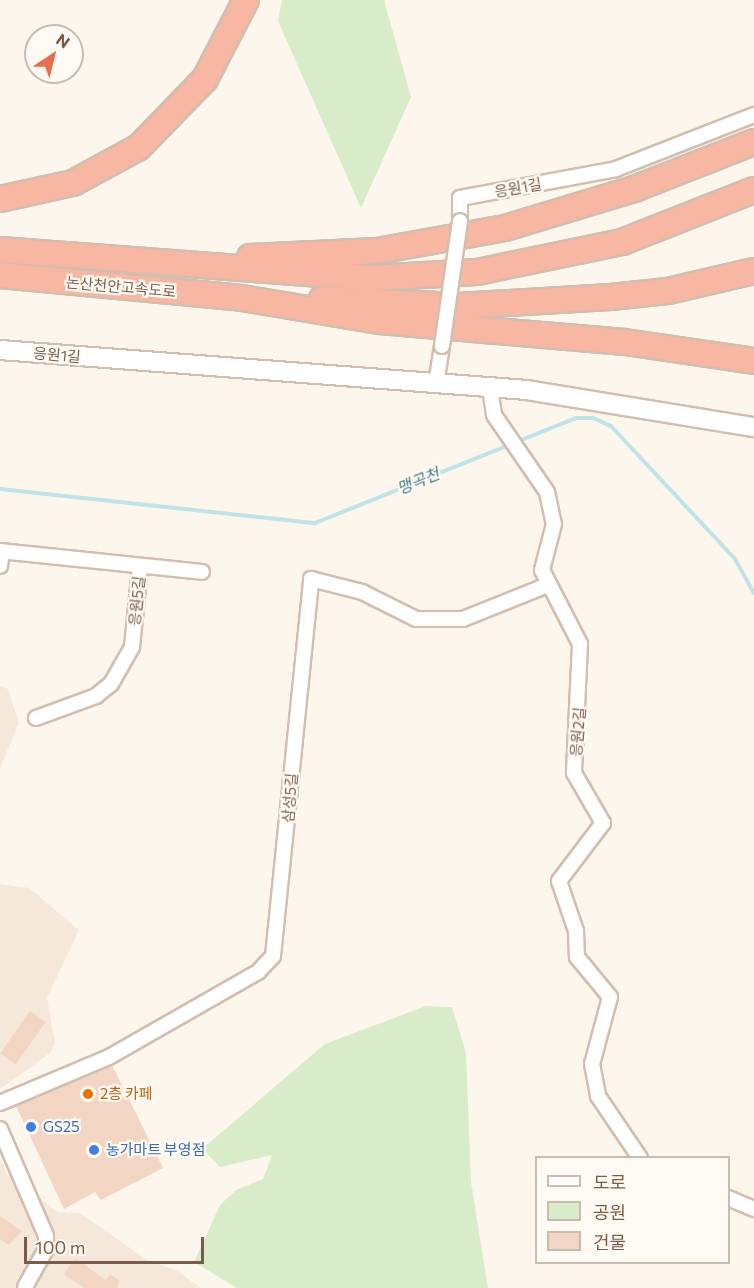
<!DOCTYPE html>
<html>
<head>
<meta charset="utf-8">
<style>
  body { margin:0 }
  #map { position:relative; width:754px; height:1288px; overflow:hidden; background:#fdf6ec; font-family:Commissioner,"Noto Sans KR",sans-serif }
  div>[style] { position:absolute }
  .residential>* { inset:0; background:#f5e8da }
  .green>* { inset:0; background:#d8ecc9 }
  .stream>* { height:4px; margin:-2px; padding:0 2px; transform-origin:2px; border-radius:2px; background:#bfe3e8 }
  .building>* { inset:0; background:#f3d5c3; transform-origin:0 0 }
  .roads { filter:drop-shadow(2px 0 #d1beb0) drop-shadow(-2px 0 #d1beb0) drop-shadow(0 2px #d1beb0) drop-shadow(0 -2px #d1beb0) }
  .street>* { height:14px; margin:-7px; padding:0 7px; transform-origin:7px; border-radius:7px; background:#fff }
  .secondary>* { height:18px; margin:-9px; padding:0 9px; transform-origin:9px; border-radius:9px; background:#fff }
  .highway>* { height:24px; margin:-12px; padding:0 12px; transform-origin:12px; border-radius:12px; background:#f7b7a3 }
  .bridges { filter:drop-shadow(2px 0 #d1beb0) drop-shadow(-2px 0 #d1beb0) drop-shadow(0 2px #d1beb0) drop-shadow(0 -2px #d1beb0) }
  .street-bridge>* { height:14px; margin:-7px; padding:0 7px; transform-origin:7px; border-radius:7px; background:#fff }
  .dots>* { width:16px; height:16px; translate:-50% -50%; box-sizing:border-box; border:3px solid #fffaf3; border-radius:50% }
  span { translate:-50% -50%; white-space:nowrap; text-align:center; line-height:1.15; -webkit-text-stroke:4.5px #fffaf3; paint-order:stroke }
  .street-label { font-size:15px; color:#7a5c4d }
  .food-label { font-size:15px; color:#c56008 }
  .left { translate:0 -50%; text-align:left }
  .shop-label { font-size:15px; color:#366cbe }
  .water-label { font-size:16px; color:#437c86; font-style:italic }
  .legend { position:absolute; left:535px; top:1156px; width:195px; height:108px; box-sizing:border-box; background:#fffaf3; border:2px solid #cabbb1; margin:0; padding:8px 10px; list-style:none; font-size:18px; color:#7a5c4d }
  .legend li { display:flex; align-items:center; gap:12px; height:30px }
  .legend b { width:30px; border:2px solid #cabbb1 }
  .north { position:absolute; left:24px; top:24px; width:60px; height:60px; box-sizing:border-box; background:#fffaf3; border:2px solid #cabbb1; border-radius:50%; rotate:35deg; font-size:16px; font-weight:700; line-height:24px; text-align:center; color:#7a5c4d }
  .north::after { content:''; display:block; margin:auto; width:21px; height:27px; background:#e76f51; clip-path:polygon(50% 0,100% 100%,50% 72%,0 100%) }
  .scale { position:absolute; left:24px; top:1237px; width:180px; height:27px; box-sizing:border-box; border:3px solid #7a5c4d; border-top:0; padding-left:8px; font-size:18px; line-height:21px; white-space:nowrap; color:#7a5c4d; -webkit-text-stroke:4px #fffaf3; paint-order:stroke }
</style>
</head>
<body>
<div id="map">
  <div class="residential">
    <i style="clip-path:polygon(0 686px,8px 689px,19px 723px,0 768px)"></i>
    <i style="clip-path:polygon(0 884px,29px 888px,79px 930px,47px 998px,55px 1043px,50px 1053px,0 1089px)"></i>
    <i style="clip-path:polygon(0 1158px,7px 1175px,58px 1212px,80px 1213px,147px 1260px,176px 1270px,201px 1288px,0 1288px)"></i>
  </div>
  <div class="green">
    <i style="clip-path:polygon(282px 0,384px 0,411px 97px,361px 208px,278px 21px)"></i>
    <i style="clip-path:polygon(426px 1006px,452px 1007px,466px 1053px,471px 1182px,488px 1288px,237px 1288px,194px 1262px,220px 1205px,236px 1190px,263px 1179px,272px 1155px,220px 1167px,202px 1149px,325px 1044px)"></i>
  </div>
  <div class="stream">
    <i style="left:0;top:489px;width:317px;rotate:6.2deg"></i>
    <i style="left:315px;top:523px;width:281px;rotate:-21.9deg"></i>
    <i style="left:576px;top:418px;width:17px"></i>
    <i style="left:593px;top:418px;width:20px;rotate:24deg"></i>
    <i style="left:611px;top:426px;width:182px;rotate:47deg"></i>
    <i style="left:735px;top:559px;width:39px;rotate:61deg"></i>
  </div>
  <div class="building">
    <i style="left:30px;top:1011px;width:19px;height:52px;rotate:35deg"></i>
    <i style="clip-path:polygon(112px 1065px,163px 1168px,101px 1200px,95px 1192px,64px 1209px,16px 1106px)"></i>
    <i style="clip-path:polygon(0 1216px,22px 1231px,9px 1245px,0 1239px)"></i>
    <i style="clip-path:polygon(75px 1258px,106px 1280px,110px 1274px,119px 1280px,118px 1288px,84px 1288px,64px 1274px)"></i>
  </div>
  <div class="roads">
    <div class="street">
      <i style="left:460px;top:221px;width:23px;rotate:-90deg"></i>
      <i style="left:460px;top:198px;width:159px;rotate:-10.5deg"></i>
      <i style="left:616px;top:169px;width:148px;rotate:-21.4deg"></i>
      <i style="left:436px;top:384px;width:38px;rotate:-81deg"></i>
      <i style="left:490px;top:389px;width:26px;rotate:81deg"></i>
      <i style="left:494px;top:415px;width:93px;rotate:55.5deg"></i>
      <i style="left:547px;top:492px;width:33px;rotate:78deg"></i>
      <i style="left:554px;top:524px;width:48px;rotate:104.6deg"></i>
      <i style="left:542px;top:570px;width:83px;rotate:62.8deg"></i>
      <i style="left:580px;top:644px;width:129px;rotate:92.7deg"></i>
      <i style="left:574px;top:773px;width:58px;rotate:59.9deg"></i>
      <i style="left:603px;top:823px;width:73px;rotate:127.2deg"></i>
      <i style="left:559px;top:881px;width:53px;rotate:71.2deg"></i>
      <i style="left:576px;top:931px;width:26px;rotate:88deg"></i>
      <i style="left:577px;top:957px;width:52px;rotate:50.5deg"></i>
      <i style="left:610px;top:997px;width:69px;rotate:105deg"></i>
      <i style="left:592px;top:1064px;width:33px;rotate:79deg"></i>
      <i style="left:598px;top:1096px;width:75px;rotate:55.9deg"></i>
      <i style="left:0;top:551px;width:203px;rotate:5.9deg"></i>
      <i style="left:0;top:566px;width:15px;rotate:-82deg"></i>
      <i style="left:36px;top:718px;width:64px;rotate:-20.1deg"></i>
      <i style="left:96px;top:696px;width:19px;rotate:-39deg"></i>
      <i style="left:111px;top:684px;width:43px;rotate:-60.4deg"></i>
      <i style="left:132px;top:647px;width:80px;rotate:-84.3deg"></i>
      <i style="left:0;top:1103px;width:118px;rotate:-22.9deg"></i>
      <i style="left:109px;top:1057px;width:172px;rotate:-29.7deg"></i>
      <i style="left:258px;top:972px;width:22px;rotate:-47deg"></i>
      <i style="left:273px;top:956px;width:379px;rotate:-84.2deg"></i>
      <i style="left:311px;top:579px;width:53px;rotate:14.3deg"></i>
      <i style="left:362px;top:592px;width:60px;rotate:26.6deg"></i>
      <i style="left:416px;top:619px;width:47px"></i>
      <i style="left:463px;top:619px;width:92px;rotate:-21.8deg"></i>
      <i style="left:0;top:1129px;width:116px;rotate:66.7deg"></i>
      <i style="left:46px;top:1236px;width:13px;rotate:90deg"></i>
      <i style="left:46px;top:1249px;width:43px;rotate:118.9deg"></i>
      <i style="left:728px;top:1198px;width:28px;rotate:23deg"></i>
    </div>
    <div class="secondary">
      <i style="left:0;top:350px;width:529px;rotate:4.34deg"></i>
      <i style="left:527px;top:390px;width:230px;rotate:9.3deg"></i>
    </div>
    <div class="highway">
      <i style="left:0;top:199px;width:75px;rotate:-12.4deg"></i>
      <i style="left:73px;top:183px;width:75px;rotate:-28.6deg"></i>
      <i style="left:139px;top:147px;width:95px;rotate:-45.9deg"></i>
      <i style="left:205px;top:79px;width:89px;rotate:-62.6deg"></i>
      <i style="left:0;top:250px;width:372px;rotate:4.3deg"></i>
      <i style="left:371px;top:278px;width:106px;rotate:-3.2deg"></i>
      <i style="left:477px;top:272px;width:148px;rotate:-11.7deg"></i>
      <i style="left:622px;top:242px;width:142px;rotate:-21.5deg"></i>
      <i style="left:250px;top:257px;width:127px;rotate:-2.7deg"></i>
      <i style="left:377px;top:251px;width:130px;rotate:-10.2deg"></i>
      <i style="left:505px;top:228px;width:135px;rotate:-16.8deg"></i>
      <i style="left:634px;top:189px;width:129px;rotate:-21.4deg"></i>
      <i style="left:0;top:275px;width:243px;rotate:5.4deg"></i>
      <i style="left:242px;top:298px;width:140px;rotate:9.5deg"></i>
      <i style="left:380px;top:321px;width:246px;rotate:4.9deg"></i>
      <i style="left:625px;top:342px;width:130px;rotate:8.4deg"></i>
      <i style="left:322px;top:299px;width:136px;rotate:2.9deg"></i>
      <i style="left:458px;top:306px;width:153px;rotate:-3.4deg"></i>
      <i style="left:611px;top:297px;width:57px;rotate:-6deg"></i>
      <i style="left:668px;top:291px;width:88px;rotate:-13.1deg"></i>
    </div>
  </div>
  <div class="bridges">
    <div class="street-bridge">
      <i style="left:442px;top:346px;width:126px;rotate:-81.8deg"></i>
    </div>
  </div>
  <div class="dots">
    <i style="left:88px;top:1094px;background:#e8710a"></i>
    <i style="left:31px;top:1127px;background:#3f7fe0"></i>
    <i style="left:94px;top:1150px;background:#3f7fe0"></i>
  </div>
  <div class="street-label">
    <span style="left:518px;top:188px;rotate:-10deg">응원1길</span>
    <span style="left:121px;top:287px;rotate:5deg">논산천안고속도로</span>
    <span style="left:57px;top:355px;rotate:5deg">응원1길</span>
    <span style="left:137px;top:601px;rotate:-84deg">응원5길</span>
    <span style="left:578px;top:732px;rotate:-85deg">응원2길</span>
    <span style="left:290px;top:798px;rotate:-85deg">삼성5길</span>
  </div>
  <div class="food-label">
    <span class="left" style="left:100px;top:1094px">2층 카페</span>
  </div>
  <div class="shop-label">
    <span class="left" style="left:43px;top:1127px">GS25</span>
    <span class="left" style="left:106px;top:1150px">농가마트 부영점</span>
  </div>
  <div class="water-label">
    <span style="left:418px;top:481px;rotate:-22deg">맹곡천</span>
  </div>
  <ul class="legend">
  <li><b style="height:8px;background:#fff"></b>도로</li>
  <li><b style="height:16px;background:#d8ecc9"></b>공원</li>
  <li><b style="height:16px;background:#f3d5c3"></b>건물</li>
  </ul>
  <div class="north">N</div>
  <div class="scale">100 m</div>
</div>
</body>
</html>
